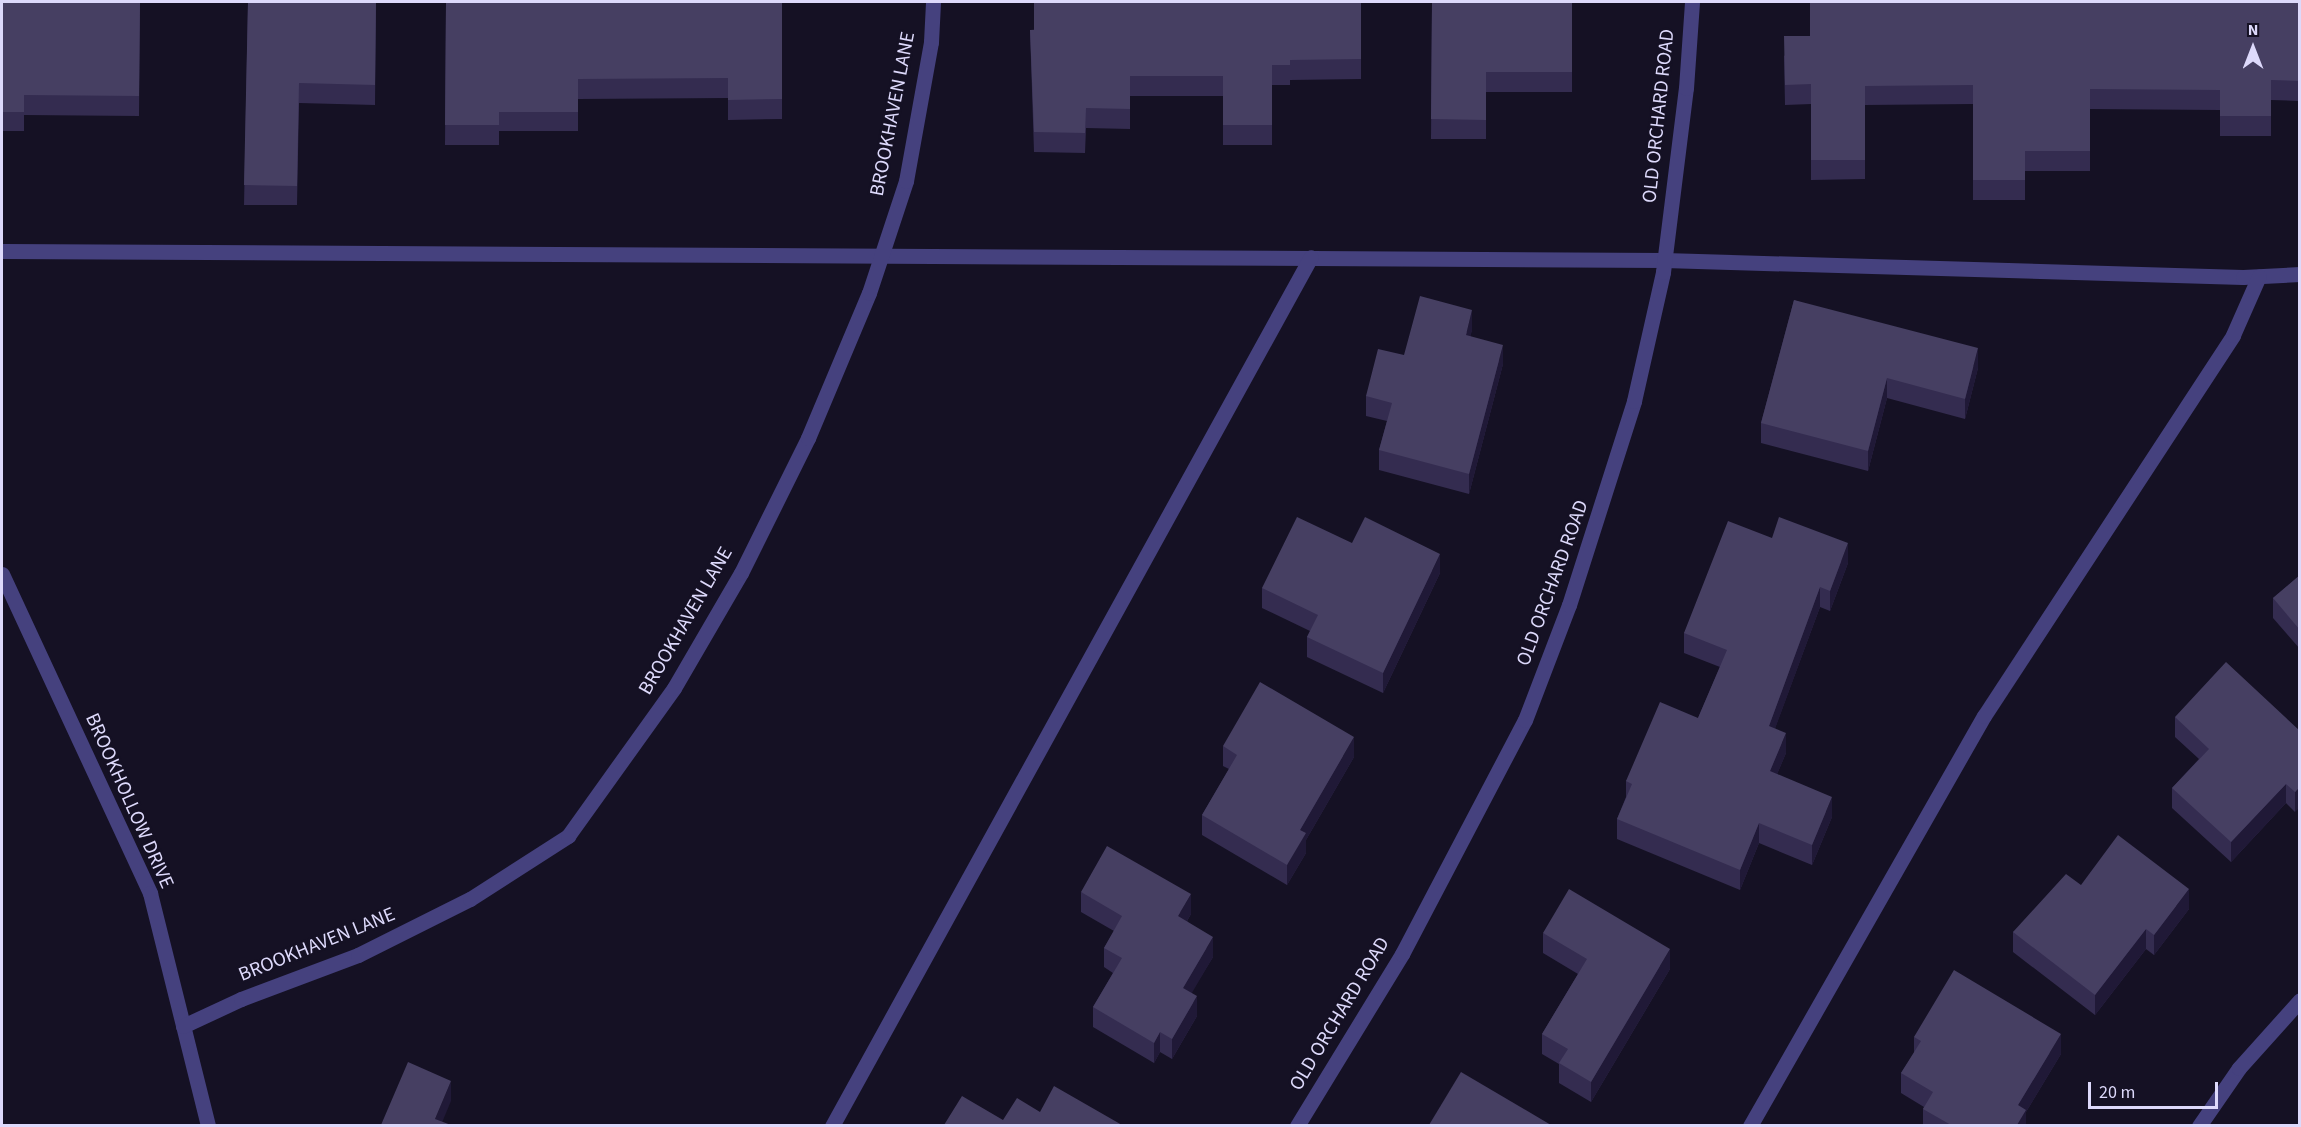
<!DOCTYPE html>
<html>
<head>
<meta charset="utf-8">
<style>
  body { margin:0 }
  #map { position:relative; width:2301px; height:1127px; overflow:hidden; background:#151124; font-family:"Source Sans 3",sans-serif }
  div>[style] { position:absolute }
  .service>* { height:15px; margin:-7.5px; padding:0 7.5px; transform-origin:7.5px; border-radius:7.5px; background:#45417e }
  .minor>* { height:15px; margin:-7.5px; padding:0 7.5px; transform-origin:7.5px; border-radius:7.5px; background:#45417e }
  .wall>* { inset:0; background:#342c50 }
  .shaded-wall>* { inset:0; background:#201937 }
  .building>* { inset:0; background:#463f62 }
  span { translate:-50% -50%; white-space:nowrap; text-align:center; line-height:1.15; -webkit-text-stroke:4.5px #151124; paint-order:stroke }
  .street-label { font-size:20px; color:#ddd9fb }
  .frame { position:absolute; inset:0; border:3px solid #ddd9fb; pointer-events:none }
  .north { position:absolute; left:2223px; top:18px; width:60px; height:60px; -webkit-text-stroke:4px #151124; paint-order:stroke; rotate:0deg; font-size:16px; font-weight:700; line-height:24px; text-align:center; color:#ddd9fb }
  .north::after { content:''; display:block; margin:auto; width:21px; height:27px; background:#ddd9fb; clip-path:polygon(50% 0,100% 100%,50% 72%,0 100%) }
  .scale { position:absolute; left:2088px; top:1082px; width:130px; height:27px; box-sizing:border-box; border:3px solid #ddd9fb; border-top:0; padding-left:8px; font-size:18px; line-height:21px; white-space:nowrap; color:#ddd9fb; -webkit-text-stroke:4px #151124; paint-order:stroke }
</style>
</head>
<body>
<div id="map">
  <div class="service">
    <i style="left:2px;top:251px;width:1662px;rotate:0.31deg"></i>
    <i style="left:1664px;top:260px;width:579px;rotate:1.68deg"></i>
    <i style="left:2243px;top:277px;width:57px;rotate:-3deg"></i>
    <i style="left:832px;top:1126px;width:992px;rotate:-61.14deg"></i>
    <i style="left:1750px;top:1126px;width:472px;rotate:-60.3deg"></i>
    <i style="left:1984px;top:716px;width:455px;rotate:-56.8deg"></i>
    <i style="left:2233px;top:335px;width:64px;rotate:-66.2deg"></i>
  </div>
  <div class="minor">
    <i style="left:2px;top:574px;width:352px;rotate:65.1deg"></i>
    <i style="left:150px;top:893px;width:240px;rotate:76deg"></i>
    <i style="left:183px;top:1026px;width:64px;rotate:-25deg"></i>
    <i style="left:241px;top:999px;width:125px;rotate:-20.6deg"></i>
    <i style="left:358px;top:955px;width:125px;rotate:-26.6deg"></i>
    <i style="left:470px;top:899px;width:117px;rotate:-32.7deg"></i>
    <i style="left:568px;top:836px;width:182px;rotate:-54.4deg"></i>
    <i style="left:674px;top:688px;width:133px;rotate:-59.8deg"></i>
    <i style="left:741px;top:573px;width:151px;rotate:-63.6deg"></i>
    <i style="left:808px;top:438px;width:157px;rotate:-67.2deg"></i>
    <i style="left:869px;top:293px;width:118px;rotate:-71.7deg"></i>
    <i style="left:906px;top:181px;width:141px;rotate:-79.8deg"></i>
    <i style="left:931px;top:42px;width:40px;rotate:-87.1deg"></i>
    <i style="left:1297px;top:1126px;width:202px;rotate:-58.6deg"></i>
    <i style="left:1402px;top:954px;width:264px;rotate:-62.3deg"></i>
    <i style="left:1525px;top:720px;width:123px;rotate:-69.1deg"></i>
    <i style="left:1569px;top:605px;width:214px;rotate:-72.3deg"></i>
    <i style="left:1634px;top:401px;width:132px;rotate:-77.3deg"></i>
    <i style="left:1663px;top:272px;width:185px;rotate:-82.9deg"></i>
    <i style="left:1686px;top:88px;width:86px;rotate:-86deg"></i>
    <i style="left:2199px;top:1126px;width:70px;rotate:-55.4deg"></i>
    <i style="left:2239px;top:1068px;width:91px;rotate:-48.1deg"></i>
  </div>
  <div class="wall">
    <i style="clip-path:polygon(2px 2px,140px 2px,139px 116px,24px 115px,24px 131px,2px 131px)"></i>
    <i style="clip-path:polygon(248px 2px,376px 2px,375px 105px,299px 103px,297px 205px,244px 205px)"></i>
    <i style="clip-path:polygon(446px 2px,782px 2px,782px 119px,728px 120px,728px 98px,578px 99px,578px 131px,499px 131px,499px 145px,445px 145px)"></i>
    <i style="clip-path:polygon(1361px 2px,1361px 79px,1290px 80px,1290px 85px,1272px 85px,1272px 145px,1223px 145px,1223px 96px,1130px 96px,1130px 129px,1086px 128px,1085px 153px,1034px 152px,1030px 30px)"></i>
    <i style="clip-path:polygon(1432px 2px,1572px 2px,1572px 92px,1486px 92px,1486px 139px,1431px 139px)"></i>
    <i style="clip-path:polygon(1810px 36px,2300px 78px,2299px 101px,2271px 100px,2271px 136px,2220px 136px,2220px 110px,2090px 109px,2090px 171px,2025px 171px,2025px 200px,1973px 200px,1973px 104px,1865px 105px,1865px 179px,1811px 180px,1811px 104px,1785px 105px,1784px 56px)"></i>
    <i style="clip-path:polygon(1794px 300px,1978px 368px,1965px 419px,1887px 398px,1868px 471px,1761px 443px,1761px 423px)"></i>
    <i style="clip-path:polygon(1472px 330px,1470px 336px,1503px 364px,1469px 494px,1379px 470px,1379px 450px,1387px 421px,1366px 416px,1366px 396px,1404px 355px)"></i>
    <i style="clip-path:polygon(1772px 538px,1848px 563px,1830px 611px,1820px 607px,1775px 728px,1786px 753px,1777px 774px,1832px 817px,1812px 865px,1759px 843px,1740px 890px,1617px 839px,1617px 819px,1626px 797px,1626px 781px,1698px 718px,1720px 667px,1684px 653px,1684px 633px)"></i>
    <i style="clip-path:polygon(1352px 543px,1440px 573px,1383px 693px,1307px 657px,1307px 637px,1310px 631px,1262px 608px,1262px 588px)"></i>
    <i style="clip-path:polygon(2300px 575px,2300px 649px,2273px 618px,2273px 598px)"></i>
    <i style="clip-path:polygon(2175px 717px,2300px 731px,2295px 812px,2286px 803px,2231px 862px,2172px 808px,2172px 788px,2199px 759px,2175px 737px)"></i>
    <i style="clip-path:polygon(1223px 746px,1354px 757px,1306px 840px,1306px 853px,1287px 885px,1202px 835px,1202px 815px,1229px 769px,1223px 766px)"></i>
    <i style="clip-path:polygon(2081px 885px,2189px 909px,2154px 955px,2146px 949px,2095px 1015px,2013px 952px,2013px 932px)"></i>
    <i style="clip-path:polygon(1081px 892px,1191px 914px,1187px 921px,1213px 957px,1191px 993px,1197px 1016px,1172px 1059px,1160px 1052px,1154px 1063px,1093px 1027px,1093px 1007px,1113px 973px,1104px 967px,1104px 948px,1114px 931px,1081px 912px)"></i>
    <i style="clip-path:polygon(1543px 933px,1670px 969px,1591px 1102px,1559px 1083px,1559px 1064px,1542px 1054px,1542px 1034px,1578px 974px,1543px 953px)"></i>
    <i style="clip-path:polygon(1914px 1037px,2061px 1054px,2026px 1112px,2026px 1125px,1923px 1125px,1923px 1109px,1924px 1107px,1901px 1093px,1901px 1073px,1914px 1053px)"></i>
  </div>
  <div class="shaded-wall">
    <i style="clip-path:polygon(1472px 310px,1472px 330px,1466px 355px,1466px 335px)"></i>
    <i style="clip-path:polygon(1503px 345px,1503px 364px,1469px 494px,1469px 474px)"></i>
    <i style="clip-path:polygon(1978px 348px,1978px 368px,1965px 419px,1965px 399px)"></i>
    <i style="clip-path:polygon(1887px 378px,1887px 398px,1868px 471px,1868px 451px)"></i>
    <i style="clip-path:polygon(1848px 543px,1848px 563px,1830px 611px,1830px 591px)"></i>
    <i style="clip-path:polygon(1440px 554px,1440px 573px,1383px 693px,1383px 673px)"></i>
    <i style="clip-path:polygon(1820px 587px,1820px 607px,1769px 745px,1769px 726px)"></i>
    <i style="clip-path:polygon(1786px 733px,1786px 753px,1770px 791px,1770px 771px)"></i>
    <i style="clip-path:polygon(1354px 737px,1354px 757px,1306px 840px,1306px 853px,1287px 885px,1287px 865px,1300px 830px)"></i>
    <i style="clip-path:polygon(2286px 784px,2286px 803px,2231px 862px,2231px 842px)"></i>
    <i style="clip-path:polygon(2300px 787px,2300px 807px,2295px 812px,2295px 792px)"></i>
    <i style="clip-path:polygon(1832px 797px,1832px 817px,1812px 865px,1812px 845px)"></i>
    <i style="clip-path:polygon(1759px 823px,1759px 843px,1740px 890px,1740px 870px)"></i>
    <i style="clip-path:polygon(2189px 889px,2189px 909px,2154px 955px,2154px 935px)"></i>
    <i style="clip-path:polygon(1191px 894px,1191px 914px,1178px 936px,1178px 916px)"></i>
    <i style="clip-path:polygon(2146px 929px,2146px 949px,2095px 1015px,2095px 995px)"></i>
    <i style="clip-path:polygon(1213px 937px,1213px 957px,1183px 1008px,1183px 988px)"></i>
    <i style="clip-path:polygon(1670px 949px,1670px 969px,1591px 1102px,1591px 1082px)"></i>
    <i style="clip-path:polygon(1197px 996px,1197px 1016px,1172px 1059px,1172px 1039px)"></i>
    <i style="clip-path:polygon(1160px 1032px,1160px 1052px,1154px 1063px,1154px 1043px)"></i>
    <i style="clip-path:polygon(2061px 1034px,2061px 1054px,2026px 1112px,2026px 1125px,2017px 1125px,2018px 1105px)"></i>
    <i style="clip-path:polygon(451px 1081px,451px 1101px,441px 1125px,435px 1119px)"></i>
  </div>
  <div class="building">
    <i style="clip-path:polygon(2px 2px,140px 2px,139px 96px,24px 95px,24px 112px,2px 112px)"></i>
    <i style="clip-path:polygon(248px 2px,376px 2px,375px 85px,299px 83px,297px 186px,244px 185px)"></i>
    <i style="clip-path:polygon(446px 2px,782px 2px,782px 99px,728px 100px,728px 78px,578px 79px,578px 112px,499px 112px,499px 125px,445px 125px)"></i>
    <i style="clip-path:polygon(1034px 2px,1361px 2px,1361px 59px,1290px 60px,1290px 65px,1272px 65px,1272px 125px,1223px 125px,1223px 76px,1130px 76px,1130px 109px,1086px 108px,1085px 133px,1034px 132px,1030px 30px,1034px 30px)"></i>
    <i style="clip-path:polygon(1432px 2px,1572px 2px,1572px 72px,1486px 72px,1486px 120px,1431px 119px)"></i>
    <i style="clip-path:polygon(1810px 2px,2300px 2px,2299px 81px,2271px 80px,2271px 116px,2220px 116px,2220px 90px,2090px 89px,2090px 151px,2025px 151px,2025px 180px,1973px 180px,1973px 85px,1865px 86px,1865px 160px,1811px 160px,1811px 84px,1785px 85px,1784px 36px,1810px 36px)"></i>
    <i style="clip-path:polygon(1420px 296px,1472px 310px,1466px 335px,1503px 345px,1469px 474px,1379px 450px,1392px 403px,1366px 396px,1378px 349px,1404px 355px)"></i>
    <i style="clip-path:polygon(1794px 300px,1978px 348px,1965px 399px,1887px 378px,1868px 451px,1761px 423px)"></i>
    <i style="clip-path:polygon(1297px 517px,1352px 543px,1365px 517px,1440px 554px,1383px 673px,1307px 637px,1318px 615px,1262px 588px)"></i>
    <i style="clip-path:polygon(1779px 517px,1848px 543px,1830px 591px,1820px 587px,1769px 726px,1786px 733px,1770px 771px,1832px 797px,1812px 845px,1759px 823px,1740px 870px,1617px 819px,1632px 784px,1626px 781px,1660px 702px,1698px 718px,1727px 650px,1684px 633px,1728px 521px,1772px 538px)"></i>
    <i style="clip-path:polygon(2300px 575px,2300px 630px,2273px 598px)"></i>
    <i style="clip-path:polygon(2226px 662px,2300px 731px,2300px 787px,2295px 792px,2286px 784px,2231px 842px,2172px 788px,2209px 749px,2175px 717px)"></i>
    <i style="clip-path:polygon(1260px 682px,1354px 737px,1300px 830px,1306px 833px,1287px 865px,1202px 815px,1237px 755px,1223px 746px)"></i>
    <i style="clip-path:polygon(2118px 835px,2189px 889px,2154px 935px,2146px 929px,2095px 995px,2013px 932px,2066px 874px,2081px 885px)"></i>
    <i style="clip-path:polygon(1107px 846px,1191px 894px,1178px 916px,1213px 937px,1183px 988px,1197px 996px,1172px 1039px,1160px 1032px,1154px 1043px,1093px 1007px,1122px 958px,1104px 948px,1122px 916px,1081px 892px)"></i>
    <i style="clip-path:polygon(1569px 889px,1670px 949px,1591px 1082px,1559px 1063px,1568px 1049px,1542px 1034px,1587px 959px,1543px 933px)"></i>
    <i style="clip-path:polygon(1954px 970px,2061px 1034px,2018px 1105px,2026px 1110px,2017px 1125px,1951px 1125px,1923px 1109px,1933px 1092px,1901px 1073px,1921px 1041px,1914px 1037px)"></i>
    <i style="clip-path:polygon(408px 1062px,451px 1081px,435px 1119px,451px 1125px,381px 1125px)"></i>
    <i style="clip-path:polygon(1461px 1072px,1551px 1125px,1429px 1125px)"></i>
    <i style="clip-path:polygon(1054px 1086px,1122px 1125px,944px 1125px,962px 1096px,1003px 1120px,1017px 1098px,1040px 1112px)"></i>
  </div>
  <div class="street-label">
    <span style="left:893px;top:114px;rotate:-79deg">BROOKHAVEN LANE</span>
    <span style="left:1659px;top:116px;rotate:-84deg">OLD ORCHARD ROAD</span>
    <span style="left:1553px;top:583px;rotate:-70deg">OLD ORCHARD ROAD</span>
    <span style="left:686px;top:621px;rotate:-60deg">BROOKHAVEN LANE</span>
    <span style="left:129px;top:801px;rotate:66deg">BROOKHOLLOW DRIVE</span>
    <span style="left:317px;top:945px;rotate:-22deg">BROOKHAVEN LANE</span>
    <span style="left:1340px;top:1014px;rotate:-59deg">OLD ORCHARD ROAD</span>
  </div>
  <div class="frame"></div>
  <div class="north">N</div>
  <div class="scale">20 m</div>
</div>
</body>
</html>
